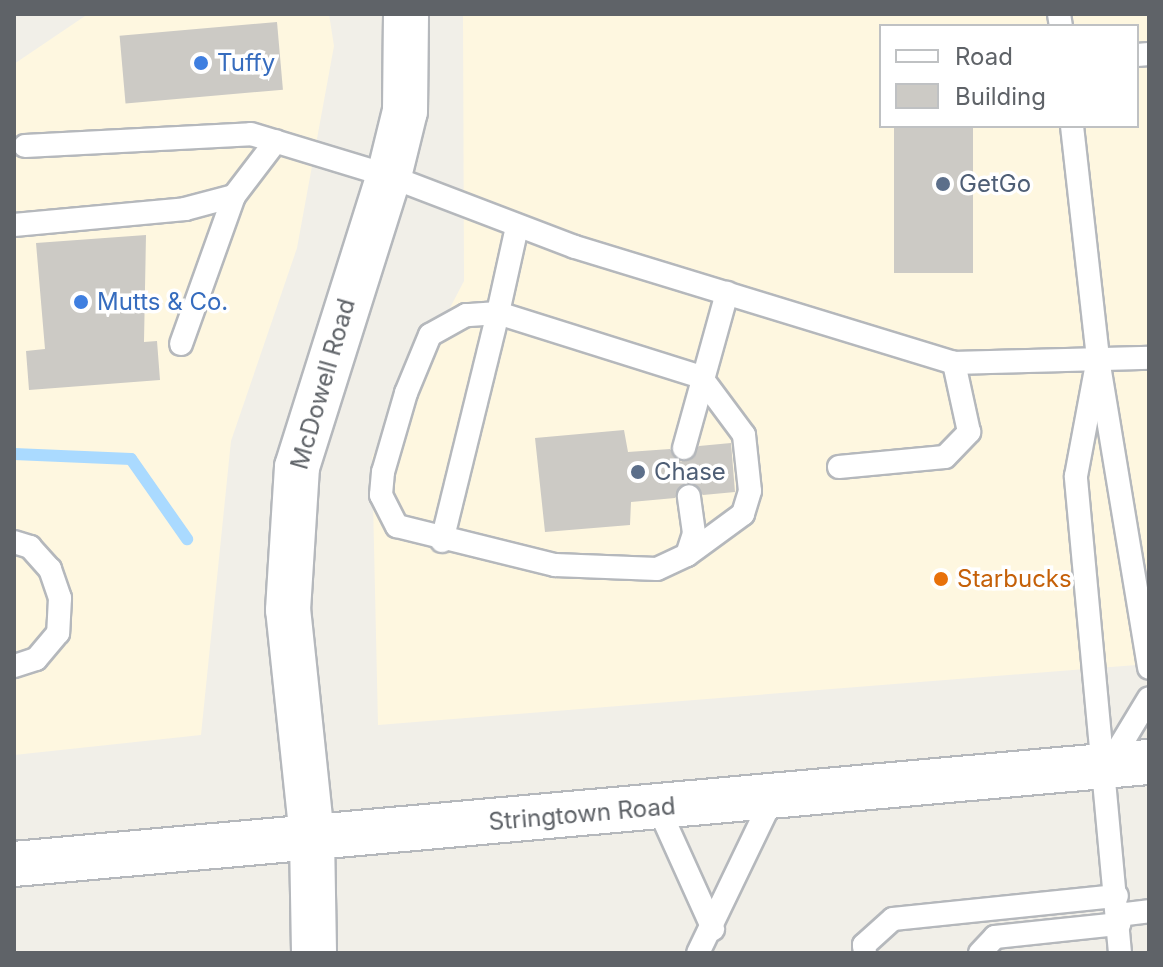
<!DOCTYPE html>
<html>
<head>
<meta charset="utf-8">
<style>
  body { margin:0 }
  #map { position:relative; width:1163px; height:967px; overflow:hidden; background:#f1efe8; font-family:Inter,sans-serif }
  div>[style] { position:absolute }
  .commercial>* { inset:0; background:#fef7e0 }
  .stream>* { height:12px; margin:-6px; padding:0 6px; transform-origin:6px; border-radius:6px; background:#aadaff }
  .building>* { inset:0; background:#cccac5; transform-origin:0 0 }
  .roads { filter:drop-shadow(2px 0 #b5b8bc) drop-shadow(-2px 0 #b5b8bc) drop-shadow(0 2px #b5b8bc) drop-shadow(0 -2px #b5b8bc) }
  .service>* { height:22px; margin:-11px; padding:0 11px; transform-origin:11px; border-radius:11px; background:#fff }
  .minor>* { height:44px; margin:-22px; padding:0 22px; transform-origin:22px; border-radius:22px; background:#fff }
  .tertiary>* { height:44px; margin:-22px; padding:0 22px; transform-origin:22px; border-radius:22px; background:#fff }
  .secondary>* { height:44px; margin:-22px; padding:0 22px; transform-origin:22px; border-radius:22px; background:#fff }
  .dots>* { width:22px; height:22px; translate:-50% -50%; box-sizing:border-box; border:4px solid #fff; border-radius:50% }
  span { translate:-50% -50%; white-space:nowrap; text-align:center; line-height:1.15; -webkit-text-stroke:7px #fff; paint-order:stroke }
  .shop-label { font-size:24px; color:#366cbe }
  .left { translate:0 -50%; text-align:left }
  .service-label { font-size:24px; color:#4e5e75 }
  .street-label { font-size:24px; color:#5f6368 }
  .food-label { font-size:24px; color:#c56008 }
  .frame { position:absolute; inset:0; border:16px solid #5f6368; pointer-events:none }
  .legend { position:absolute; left:879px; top:24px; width:260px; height:104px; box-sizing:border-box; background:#fff; border:2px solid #bfc1c3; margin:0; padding:10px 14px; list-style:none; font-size:24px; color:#5f6368 }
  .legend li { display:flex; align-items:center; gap:16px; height:40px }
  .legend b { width:40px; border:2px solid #bfc1c3 }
</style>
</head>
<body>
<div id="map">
  <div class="commercial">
    <i style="clip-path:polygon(88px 14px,329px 14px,334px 46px,297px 248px,231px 441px,201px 735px,14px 755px,14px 64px)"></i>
    <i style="clip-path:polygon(evenodd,463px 14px,1149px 14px,1149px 664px,378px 725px,372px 457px,464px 281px,463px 14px,881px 26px,1137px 26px,1137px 126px,881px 126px,881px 26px)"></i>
  </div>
  <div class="stream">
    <i style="left:14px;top:454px;width:117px;rotate:2.4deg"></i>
    <i style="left:131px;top:459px;width:98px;rotate:55deg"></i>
  </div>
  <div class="building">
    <i style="left:277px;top:22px;width:68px;height:158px;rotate:85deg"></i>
    <i style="left:894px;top:126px;width:79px;height:147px"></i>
    <i style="clip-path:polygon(146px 235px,144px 342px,157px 341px,160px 380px,29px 390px,26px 351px,45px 349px,36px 243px)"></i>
    <i style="clip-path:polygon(624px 430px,628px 452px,670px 449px,681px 462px,699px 446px,731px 443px,735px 492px,703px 495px,686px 482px,675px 498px,631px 502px,630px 525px,545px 532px,535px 438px)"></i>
  </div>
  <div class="roads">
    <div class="service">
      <i style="left:1059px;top:14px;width:12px;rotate:81deg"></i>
      <i style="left:1137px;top:55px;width:12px;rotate:-5deg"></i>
      <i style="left:1072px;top:126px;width:234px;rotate:83.6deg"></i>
      <i style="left:25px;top:146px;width:226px;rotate:-3deg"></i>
      <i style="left:251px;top:134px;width:144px;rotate:16.9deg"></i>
      <i style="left:389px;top:176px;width:199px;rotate:20.9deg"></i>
      <i style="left:575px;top:247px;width:396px;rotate:17deg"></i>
      <i style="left:954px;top:363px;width:195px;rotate:-1.5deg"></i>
      <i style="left:14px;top:225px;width:172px;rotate:-5.3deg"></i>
      <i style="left:185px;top:209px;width:51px;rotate:-14.9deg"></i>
      <i style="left:234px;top:196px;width:69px;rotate:-52.6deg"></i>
      <i style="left:517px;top:227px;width:88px;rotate:102.5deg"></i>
      <i style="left:498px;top:313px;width:32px;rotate:176deg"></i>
      <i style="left:466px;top:315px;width:41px;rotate:150.9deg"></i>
      <i style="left:430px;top:335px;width:63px;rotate:112.5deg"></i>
      <i style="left:406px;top:393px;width:82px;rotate:106.2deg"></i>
      <i style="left:383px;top:472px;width:23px;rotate:95deg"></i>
      <i style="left:381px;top:495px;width:35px;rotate:63deg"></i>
      <i style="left:397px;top:526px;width:163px;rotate:13.9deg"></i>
      <i style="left:555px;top:565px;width:102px;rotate:2.2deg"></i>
      <i style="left:657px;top:569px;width:33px;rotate:-25deg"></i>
      <i style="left:687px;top:555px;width:23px;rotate:-72deg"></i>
      <i style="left:694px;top:533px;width:37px;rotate:-98deg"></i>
      <i style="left:181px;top:344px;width:157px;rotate:-70.3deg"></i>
      <i style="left:684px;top:448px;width:161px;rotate:-74.5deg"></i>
      <i style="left:839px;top:467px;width:106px;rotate:-5.4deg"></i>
      <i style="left:945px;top:457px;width:35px;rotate:-46deg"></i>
      <i style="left:969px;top:432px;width:71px;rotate:-102.3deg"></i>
      <i style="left:442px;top:541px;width:235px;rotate:-76.2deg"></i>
      <i style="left:498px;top:313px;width:213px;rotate:17.5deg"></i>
      <i style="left:701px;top:377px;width:72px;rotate:53.4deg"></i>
      <i style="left:744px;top:435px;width:56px;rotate:83.9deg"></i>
      <i style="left:750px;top:491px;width:24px;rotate:107deg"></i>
      <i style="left:743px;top:514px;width:69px;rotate:143.8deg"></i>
      <i style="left:14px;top:542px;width:17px;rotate:17deg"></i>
      <i style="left:30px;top:547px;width:30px;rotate:48deg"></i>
      <i style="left:50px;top:569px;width:31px;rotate:71deg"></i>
      <i style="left:60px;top:598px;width:35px;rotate:93deg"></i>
      <i style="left:58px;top:633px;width:34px;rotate:130deg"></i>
      <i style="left:36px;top:659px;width:23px;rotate:162deg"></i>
      <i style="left:1108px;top:766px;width:79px;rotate:-58.9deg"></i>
      <i style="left:658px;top:807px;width:134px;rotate:65.7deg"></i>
      <i style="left:1118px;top:915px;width:31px;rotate:-7deg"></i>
      <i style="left:698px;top:953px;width:173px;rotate:-64.3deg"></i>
      <i style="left:865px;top:953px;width:8px;rotate:-97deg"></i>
      <i style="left:864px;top:945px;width:39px;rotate:-42deg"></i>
      <i style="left:893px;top:919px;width:225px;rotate:-5.9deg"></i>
      <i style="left:980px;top:953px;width:22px;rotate:-47deg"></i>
      <i style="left:995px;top:937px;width:125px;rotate:-6deg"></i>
      <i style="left:1120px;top:953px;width:479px;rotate:-95.3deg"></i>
      <i style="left:1076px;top:476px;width:119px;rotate:-79.4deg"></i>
      <i style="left:1098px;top:359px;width:313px;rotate:80.6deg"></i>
    </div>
    <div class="minor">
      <i style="left:312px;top:837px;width:116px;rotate:89deg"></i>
    </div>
    <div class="tertiary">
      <i style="left:312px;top:837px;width:228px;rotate:-96deg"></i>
      <i style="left:288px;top:610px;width:143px;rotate:-86.4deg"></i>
      <i style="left:297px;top:467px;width:305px;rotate:-72.5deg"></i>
      <i style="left:389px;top:176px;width:67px;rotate:-76.2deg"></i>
      <i style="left:405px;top:111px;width:97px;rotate:-89.4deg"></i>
    </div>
    <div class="secondary">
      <i style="left:14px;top:864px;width:1140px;rotate:-5.14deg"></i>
    </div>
  </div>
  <div class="dots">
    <i style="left:201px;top:63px;background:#3f7fe0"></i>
    <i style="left:943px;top:184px;background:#5c6f8a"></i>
    <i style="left:81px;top:302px;background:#3f7fe0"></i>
    <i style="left:638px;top:472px;background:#5c6f8a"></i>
    <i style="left:941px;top:579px;background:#e8710a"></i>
  </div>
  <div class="shop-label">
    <span class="left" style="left:217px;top:63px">Tuffy</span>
    <span class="left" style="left:97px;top:302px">Mutts &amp; Co.</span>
  </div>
  <div class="service-label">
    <span class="left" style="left:959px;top:184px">GetGo</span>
    <span class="left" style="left:654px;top:472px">Chase</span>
  </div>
  <div class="street-label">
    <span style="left:323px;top:384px;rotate:-74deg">McDowell Road</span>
    <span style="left:582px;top:814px;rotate:-5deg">Stringtown Road</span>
  </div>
  <div class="food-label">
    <span class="left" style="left:957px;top:579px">Starbucks</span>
  </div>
  <div class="frame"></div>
  <ul class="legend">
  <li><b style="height:10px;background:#fff"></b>Road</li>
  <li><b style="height:22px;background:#cccac5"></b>Building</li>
  </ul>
</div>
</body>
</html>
